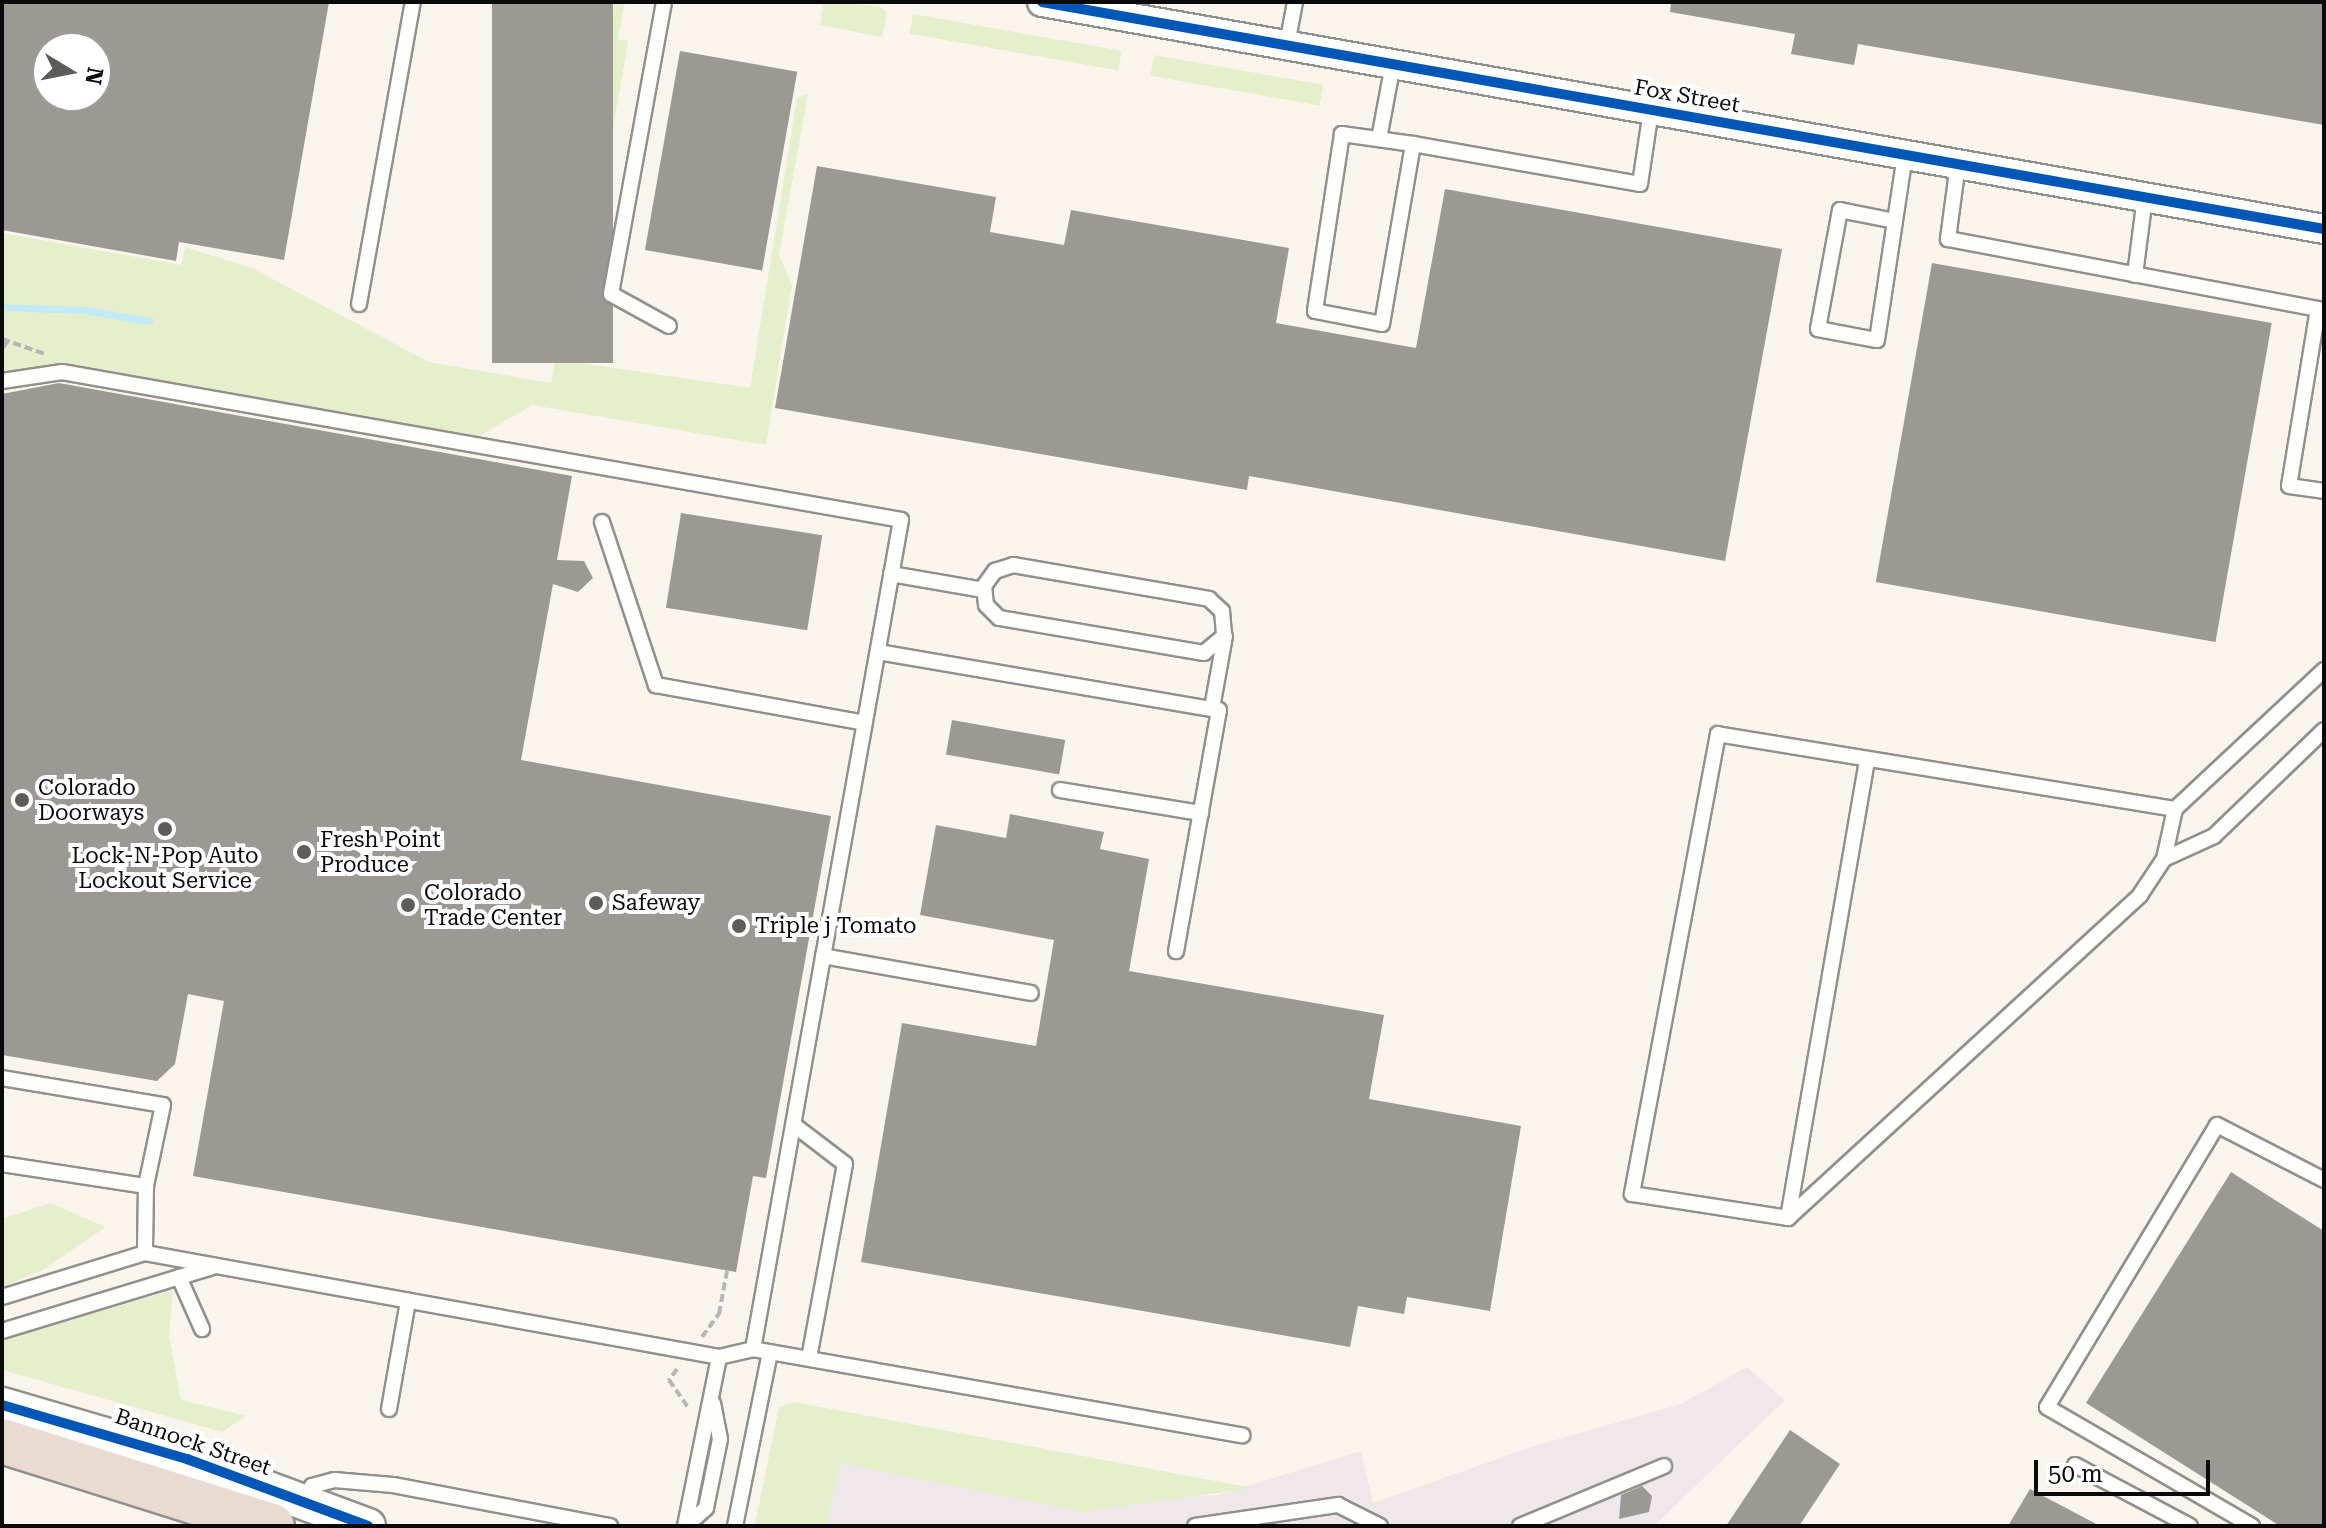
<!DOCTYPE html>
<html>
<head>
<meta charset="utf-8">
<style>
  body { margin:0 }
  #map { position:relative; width:2326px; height:1528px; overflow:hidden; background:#f9f5ed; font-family:"Roboto Serif",serif }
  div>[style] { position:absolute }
  .industrial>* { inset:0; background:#efe8eb }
  .green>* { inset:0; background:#e6efcb; transform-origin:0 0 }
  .stream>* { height:7px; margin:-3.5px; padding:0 3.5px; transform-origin:3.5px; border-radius:3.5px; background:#c1eaf5 }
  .building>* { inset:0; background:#9c9893; transform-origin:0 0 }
  .path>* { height:4px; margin-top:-2px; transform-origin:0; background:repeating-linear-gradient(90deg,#b7b6b5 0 8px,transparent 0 12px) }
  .roads { filter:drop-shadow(2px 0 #92908c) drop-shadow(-2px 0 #92908c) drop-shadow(0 2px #92908c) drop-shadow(0 -2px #92908c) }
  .service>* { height:14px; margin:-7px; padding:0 7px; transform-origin:7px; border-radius:7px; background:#fefefc }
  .minor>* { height:28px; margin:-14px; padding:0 14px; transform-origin:14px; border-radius:14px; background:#fefefc }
  .tertiary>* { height:34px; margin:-17px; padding:0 17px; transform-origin:17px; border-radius:17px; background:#fefefc }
  .motorway>* { height:44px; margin:-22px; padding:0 22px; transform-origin:22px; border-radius:22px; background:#e9dad2 }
  .cycleway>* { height:10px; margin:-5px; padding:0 5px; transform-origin:5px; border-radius:5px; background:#0057b8 }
  .dots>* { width:22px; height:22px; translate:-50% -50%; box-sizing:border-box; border:4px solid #fff; border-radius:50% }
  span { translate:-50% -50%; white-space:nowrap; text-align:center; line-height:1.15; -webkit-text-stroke:8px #fff; paint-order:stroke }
  .street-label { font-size:22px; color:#0a0a0a }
  .poi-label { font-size:22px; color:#0a0a0a }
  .left { translate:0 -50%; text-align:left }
  .frame { position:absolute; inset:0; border:4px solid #0a0a0a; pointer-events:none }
  .north { position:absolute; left:32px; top:32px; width:80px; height:80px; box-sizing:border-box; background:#fff; border:2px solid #9d9d9d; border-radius:50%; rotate:100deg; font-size:22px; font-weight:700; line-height:32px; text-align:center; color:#0a0a0a }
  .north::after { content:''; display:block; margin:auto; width:28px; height:36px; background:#5e5c59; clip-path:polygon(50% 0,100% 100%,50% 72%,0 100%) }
  .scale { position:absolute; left:2034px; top:1460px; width:176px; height:36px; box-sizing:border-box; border:4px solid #0a0a0a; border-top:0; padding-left:10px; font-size:24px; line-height:28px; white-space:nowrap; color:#0a0a0a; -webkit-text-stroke:6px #fff; paint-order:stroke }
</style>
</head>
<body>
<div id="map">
  <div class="industrial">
    <i style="clip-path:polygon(1747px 1367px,1785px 1400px,1654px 1526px,822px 1526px,837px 1456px,1067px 1503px,1218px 1495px,1361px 1451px,1373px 1503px,1531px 1447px,1681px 1404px)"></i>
  </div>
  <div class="green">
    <i style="clip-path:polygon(615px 2px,625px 2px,618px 39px,628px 41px,574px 362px,750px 388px,797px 98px,808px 94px,779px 255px,792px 285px,766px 445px,532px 405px,454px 451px,57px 380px,2px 390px,2px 233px,181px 265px,185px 247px,252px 268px,429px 362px,551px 383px)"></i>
    <i style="clip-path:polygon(824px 2px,879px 6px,887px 13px,882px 37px,820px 25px)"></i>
    <i style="left:913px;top:14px;width:212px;height:20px;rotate:10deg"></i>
    <i style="left:1154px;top:55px;width:172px;height:21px;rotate:10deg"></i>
    <i style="clip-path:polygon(50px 1203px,106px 1227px,41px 1271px,2px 1287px,2px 1219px)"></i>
    <i style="clip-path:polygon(173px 1290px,169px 1336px,181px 1400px,246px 1416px,222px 1432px,2px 1370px,2px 1340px)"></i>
    <i style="clip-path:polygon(794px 1402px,1253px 1488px,1083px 1512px,840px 1463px,826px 1526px,755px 1524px,779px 1407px)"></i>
  </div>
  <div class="stream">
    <i style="left:2px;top:307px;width:82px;rotate:2.1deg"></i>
    <i style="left:84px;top:310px;width:66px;rotate:9.6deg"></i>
  </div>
  <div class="building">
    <i style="clip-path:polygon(evenodd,2px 2px,329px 2px,284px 260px,179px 242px,176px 261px,2px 230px,2px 2px,48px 48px,96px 48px,96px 96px,48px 96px,48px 48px)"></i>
    <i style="left:492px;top:2px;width:121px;height:361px"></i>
    <i style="clip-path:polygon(1671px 2px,2324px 2px,2324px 125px,1858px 44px,1854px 65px,1791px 54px,1795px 34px,1670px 12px)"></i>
    <i style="left:680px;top:51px;width:119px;height:202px;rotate:10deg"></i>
    <i style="clip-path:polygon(817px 166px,996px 197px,990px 232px,1064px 245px,1071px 210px,1289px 248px,1276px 323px,1416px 348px,1445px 189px,1782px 249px,1725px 561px,1249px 476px,1247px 490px,775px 408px)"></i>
    <i style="left:1932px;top:263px;width:345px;height:324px;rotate:10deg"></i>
    <i style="clip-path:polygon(59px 383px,572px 476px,557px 560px,584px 561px,593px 578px,578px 592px,553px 584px,521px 760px,831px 816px,766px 1178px,753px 1176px,736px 1272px,193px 1176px,224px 1001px,188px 994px,175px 1064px,157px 1081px,2px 1055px,2px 394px)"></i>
    <i style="left:681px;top:513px;width:143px;height:96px;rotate:9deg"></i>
    <i style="left:952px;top:720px;width:115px;height:35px;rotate:10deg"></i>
    <i style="clip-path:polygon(1010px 814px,1104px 832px,1100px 849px,1149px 859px,1129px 971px,1384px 1015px,1369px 1099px,1521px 1126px,1490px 1311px,1407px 1297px,1404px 1314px,1358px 1306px,1350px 1347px,861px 1262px,902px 1023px,1036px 1046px,1054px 940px,920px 915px,936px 825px,1006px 838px)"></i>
    <i style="clip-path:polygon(2231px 1172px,2324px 1231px,2324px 1526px,2280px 1526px,2086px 1403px)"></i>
    <i style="clip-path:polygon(1790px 1430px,1840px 1464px,1799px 1526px,1726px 1526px)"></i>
    <i style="clip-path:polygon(1642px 1486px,1652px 1496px,1649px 1512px,1619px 1519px,1621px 1495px)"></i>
    <i style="clip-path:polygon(2030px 1489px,2100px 1526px,2008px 1526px)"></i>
  </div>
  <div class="path">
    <i style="left:2px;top:339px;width:46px;rotate:19.2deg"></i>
    <i style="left:2px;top:349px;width:9px;rotate:-54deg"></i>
    <i style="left:702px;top:1337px;width:29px;rotate:-54deg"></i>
    <i style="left:719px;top:1314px;width:44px;rotate:-79.5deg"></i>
    <i style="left:677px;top:1369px;width:14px;rotate:126deg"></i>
    <i style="left:669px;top:1380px;width:33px;rotate:55deg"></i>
  </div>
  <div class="roads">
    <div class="service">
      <i style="left:664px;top:2px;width:297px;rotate:100.3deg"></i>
      <i style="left:611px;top:294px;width:66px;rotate:28.9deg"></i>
      <i style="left:1287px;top:45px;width:44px;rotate:-79.5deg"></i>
      <i style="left:1379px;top:139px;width:76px;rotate:-79.4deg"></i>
      <i style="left:1413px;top:144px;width:72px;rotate:-172deg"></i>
      <i style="left:1342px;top:134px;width:179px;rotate:98.7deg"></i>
      <i style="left:1315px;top:311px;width:68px;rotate:11deg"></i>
      <i style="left:1382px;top:324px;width:183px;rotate:-80.2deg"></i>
      <i style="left:1413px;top:144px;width:230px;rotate:10deg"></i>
      <i style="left:1640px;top:184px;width:75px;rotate:-81.5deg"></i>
      <i style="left:1958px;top:164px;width:76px;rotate:97.6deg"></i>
      <i style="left:1948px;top:239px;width:377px;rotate:10.7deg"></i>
      <i style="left:2318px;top:309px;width:179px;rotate:99.3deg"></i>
      <i style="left:2289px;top:486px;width:35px;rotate:8deg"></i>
      <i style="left:1895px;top:221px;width:56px;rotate:-168.7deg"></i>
      <i style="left:1840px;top:210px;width:121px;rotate:100.5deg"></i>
      <i style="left:1818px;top:329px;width:60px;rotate:10.6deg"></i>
      <i style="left:1877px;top:340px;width:120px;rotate:-81.4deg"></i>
      <i style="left:1895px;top:221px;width:67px;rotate:-81.4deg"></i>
      <i style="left:2135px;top:275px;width:79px;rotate:-82.7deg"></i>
      <i style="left:359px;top:304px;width:307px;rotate:-79.9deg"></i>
      <i style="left:2px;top:381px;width:61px;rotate:-8.5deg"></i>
      <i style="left:62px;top:372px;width:852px;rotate:10deg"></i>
      <i style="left:901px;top:520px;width:842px;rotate:100.12deg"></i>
      <i style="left:602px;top:522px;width:172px;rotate:71.7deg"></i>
      <i style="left:656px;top:685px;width:212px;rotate:10.3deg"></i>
      <i style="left:1013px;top:565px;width:199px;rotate:9.8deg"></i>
      <i style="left:1209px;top:599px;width:18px;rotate:43deg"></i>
      <i style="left:1222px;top:611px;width:25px;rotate:85deg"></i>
      <i style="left:1224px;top:636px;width:26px;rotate:140deg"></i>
      <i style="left:1204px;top:653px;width:208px;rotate:-170.3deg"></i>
      <i style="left:999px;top:618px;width:18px;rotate:-135deg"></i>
      <i style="left:986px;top:605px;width:19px;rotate:-96deg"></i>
      <i style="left:984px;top:586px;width:19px;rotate:-54deg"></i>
      <i style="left:995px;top:571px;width:19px;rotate:-18deg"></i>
      <i style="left:891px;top:574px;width:94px;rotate:9.8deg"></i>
      <i style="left:878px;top:652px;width:346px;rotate:9.7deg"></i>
      <i style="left:1219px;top:710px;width:245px;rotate:100.1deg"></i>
      <i style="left:1212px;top:708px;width:73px;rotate:-79.8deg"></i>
      <i style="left:1060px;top:790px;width:143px;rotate:9.3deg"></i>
      <i style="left:2175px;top:809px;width:463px;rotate:-170.7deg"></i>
      <i style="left:1718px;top:734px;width:468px;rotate:100.6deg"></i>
      <i style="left:1632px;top:1194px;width:158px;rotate:8.7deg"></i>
      <i style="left:1788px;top:1218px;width:478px;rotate:-42.5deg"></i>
      <i style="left:2140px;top:895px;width:43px;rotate:-56.3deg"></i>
      <i style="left:2164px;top:859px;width:51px;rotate:-77.6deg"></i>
      <i style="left:2175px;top:809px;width:204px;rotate:-43deg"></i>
      <i style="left:2164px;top:859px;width:55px;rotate:-24.7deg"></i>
      <i style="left:2214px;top:836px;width:153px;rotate:-43.9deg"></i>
      <i style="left:823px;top:956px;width:211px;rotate:10.1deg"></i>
      <i style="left:2px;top:1078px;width:163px;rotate:9.5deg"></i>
      <i style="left:163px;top:1105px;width:83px;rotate:101.9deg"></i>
      <i style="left:146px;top:1186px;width:67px;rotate:90.9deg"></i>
      <i style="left:794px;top:1125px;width:64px;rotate:37.4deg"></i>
      <i style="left:845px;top:1164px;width:198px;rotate:100.5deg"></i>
      <i style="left:2px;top:1164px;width:146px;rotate:8.7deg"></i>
      <i style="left:1788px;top:1218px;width:466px;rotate:-80.2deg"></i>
      <i style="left:179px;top:1277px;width:57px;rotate:66.1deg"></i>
      <i style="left:2px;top:1297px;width:150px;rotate:-17.1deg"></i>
      <i style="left:145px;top:1253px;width:583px;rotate:10.27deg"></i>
      <i style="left:719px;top:1357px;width:35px;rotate:-13deg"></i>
      <i style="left:753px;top:1349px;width:497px;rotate:10deg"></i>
      <i style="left:2px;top:1331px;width:220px;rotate:-16.9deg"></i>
      <i style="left:389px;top:1409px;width:110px;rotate:-80deg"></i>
      <i style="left:2075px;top:1465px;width:130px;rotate:27.9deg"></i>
      <i style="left:304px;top:1501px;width:17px;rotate:-62deg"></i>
      <i style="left:312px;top:1486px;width:23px;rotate:-15deg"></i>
      <i style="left:334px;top:1480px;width:59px;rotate:4.8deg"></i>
      <i style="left:393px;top:1485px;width:221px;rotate:10.7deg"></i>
      <i style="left:685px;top:1526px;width:172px;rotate:-78.6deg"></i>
      <i style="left:686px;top:1526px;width:27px;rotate:-42deg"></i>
      <i style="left:706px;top:1508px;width:70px;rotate:-78.5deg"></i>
      <i style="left:720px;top:1439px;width:36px;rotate:-101deg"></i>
      <i style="left:735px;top:1526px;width:177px;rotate:-78.6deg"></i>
      <i style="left:1195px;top:1526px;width:145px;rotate:-8.4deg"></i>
      <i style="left:1338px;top:1505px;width:47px;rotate:26.6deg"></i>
      <i style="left:1520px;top:1526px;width:156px;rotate:-22.6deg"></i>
      <i style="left:2252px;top:1526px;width:237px;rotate:-149.9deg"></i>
      <i style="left:2047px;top:1407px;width:329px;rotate:-58.9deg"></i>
      <i style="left:2217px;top:1125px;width:120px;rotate:27.2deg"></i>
    </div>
    <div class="minor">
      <i style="left:1042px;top:2px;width:1302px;rotate:10.04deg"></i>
    </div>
    <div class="tertiary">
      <i style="left:2px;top:1405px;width:193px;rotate:16.3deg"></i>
      <i style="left:187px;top:1459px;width:193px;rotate:20.3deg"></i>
    </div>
    <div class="motorway">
      <i style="left:2px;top:1441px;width:283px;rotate:17.5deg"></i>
    </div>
  </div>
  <div class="cycleway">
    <i style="left:1042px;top:2px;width:1302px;rotate:10.04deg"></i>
    <i style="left:2px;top:1405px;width:193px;rotate:16.3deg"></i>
    <i style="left:187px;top:1459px;width:193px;rotate:20.3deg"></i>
  </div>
  <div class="dots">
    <i style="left:22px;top:800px;background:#5e5c59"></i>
    <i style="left:165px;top:829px;background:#5e5c59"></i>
    <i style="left:304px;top:852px;background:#5e5c59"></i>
    <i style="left:596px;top:903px;background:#5e5c59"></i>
    <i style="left:408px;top:905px;background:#5e5c59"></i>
    <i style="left:739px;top:926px;background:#5e5c59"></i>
  </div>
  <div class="street-label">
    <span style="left:1687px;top:96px;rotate:10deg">Fox Street</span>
    <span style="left:193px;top:1442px;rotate:19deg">Bannock Street</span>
  </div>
  <div class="poi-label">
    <span class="left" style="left:38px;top:800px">Colorado<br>Doorways</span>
    <span class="left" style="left:320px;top:852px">Fresh Point<br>Produce</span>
    <span style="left:165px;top:868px">Lock-N-Pop Auto<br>Lockout Service</span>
    <span class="left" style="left:424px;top:905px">Colorado<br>Trade Center</span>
    <span class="left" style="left:612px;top:903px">Safeway</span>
    <span class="left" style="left:755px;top:926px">Triple j Tomato</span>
  </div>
  <div class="frame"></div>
  <div class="north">N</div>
  <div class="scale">50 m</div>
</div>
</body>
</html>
